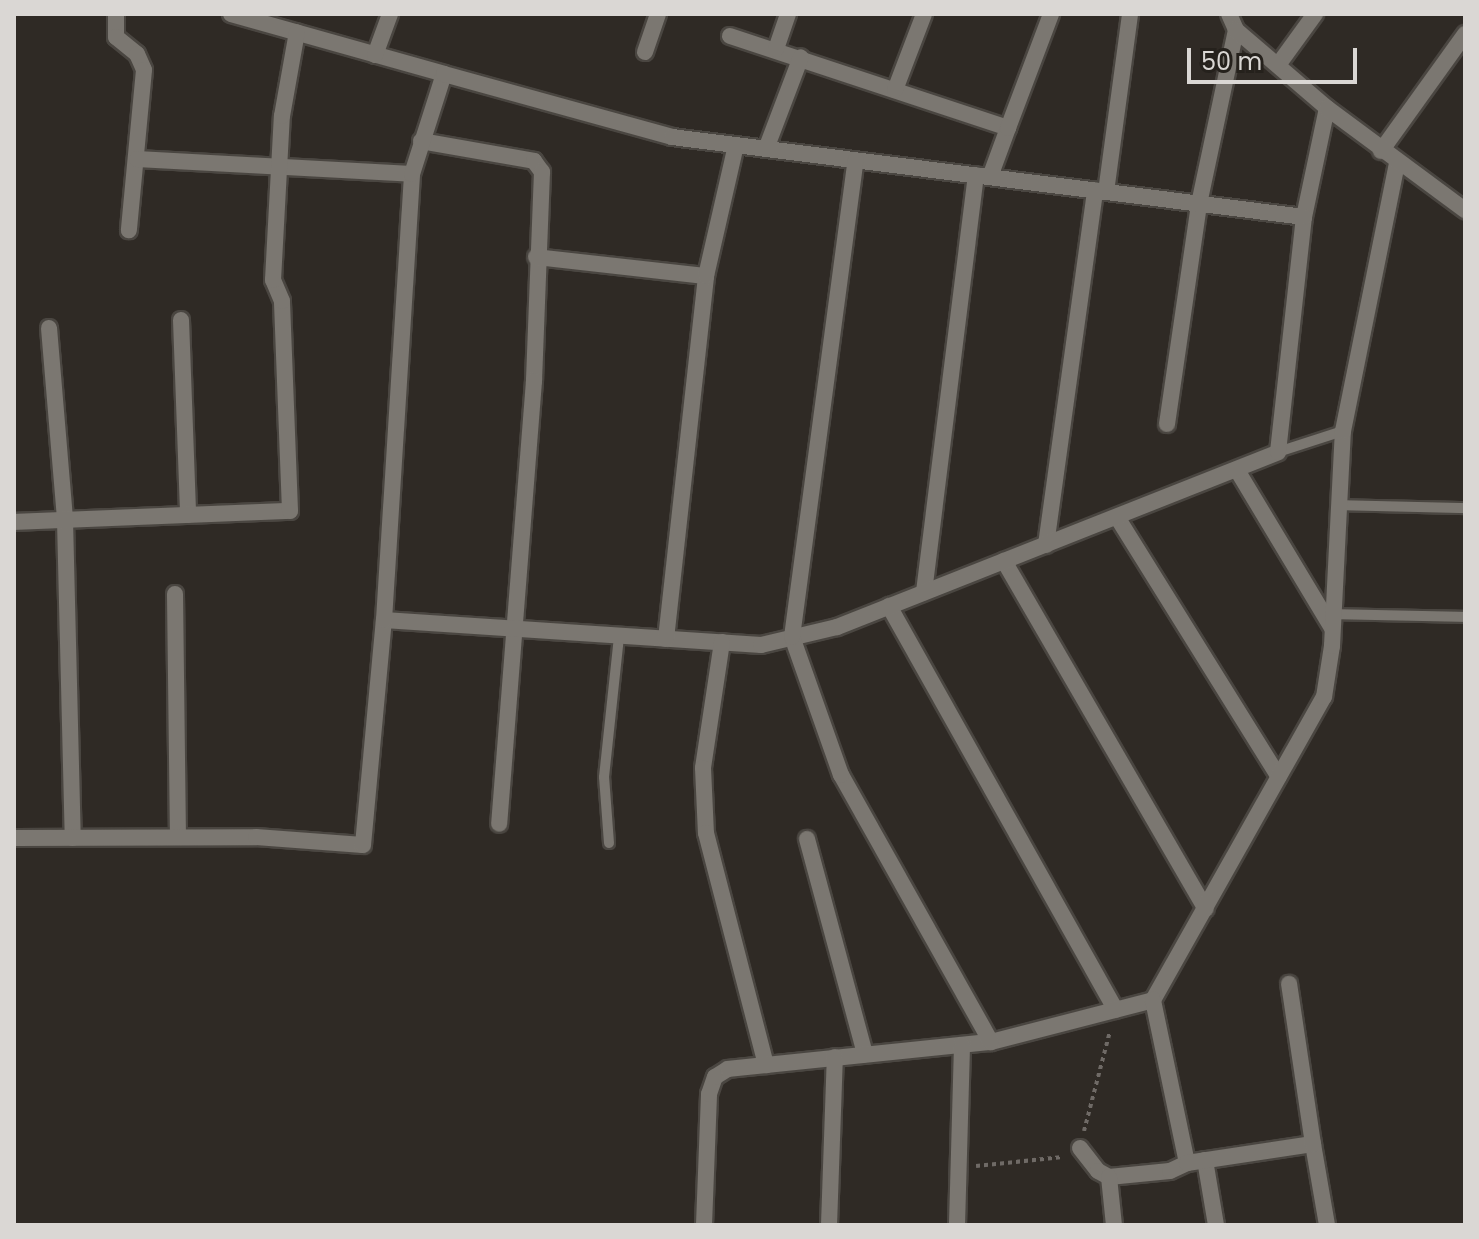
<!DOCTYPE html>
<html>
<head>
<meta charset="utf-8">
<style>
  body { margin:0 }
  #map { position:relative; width:1479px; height:1239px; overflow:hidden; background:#2f2a25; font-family:Poppins,sans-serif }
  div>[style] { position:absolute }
  .path>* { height:4px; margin-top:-2px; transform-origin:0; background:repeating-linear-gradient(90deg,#6f6a66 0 4px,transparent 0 8px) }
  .roads { filter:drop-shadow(2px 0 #4a4641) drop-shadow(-2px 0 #4a4641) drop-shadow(0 2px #4a4641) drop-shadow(0 -2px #4a4641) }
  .service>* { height:10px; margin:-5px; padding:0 5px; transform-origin:5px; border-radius:5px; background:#7b7771 }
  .minor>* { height:16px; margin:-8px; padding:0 8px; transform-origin:8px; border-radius:8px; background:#7b7771 }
  .tertiary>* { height:16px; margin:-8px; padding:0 8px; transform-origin:8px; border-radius:8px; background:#7b7771 }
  span { translate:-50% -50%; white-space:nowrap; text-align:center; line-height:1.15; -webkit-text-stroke:8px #25211c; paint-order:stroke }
  .frame { position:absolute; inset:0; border:16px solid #dad7d4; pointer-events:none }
  .scale { position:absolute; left:1187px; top:48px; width:170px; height:36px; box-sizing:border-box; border:4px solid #dad7d4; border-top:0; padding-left:10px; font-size:24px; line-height:28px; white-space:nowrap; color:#dad7d4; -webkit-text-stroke:6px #25211c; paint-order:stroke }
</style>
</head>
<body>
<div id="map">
  <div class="path">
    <i style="left:1084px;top:1131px;width:103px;rotate:-75.4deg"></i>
    <i style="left:976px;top:1166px;width:87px;rotate:-5.9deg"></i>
  </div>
  <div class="roads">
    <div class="service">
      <i style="left:1278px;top:452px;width:68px;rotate:-17.9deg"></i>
      <i style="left:1339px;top:505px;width:126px;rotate:1.4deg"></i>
      <i style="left:1333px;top:614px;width:132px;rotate:1.3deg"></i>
      <i style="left:609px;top:843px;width:66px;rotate:-94.3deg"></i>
      <i style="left:604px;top:777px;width:142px;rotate:-83.9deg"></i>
    </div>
    <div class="minor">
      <i style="left:116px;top:14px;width:23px;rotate:90deg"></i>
      <i style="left:116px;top:37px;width:27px;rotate:39deg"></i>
      <i style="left:137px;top:54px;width:17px;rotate:66deg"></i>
      <i style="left:144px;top:70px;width:161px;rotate:95.4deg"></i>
      <i style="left:231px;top:14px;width:221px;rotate:15.7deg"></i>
      <i style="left:730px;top:36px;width:293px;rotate:18.3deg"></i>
      <i style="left:1008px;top:128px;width:52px;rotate:110.2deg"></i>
      <i style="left:776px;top:49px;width:37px;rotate:-71deg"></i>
      <i style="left:645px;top:52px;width:40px;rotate:-71.1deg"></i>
      <i style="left:375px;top:55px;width:44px;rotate:-69.9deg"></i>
      <i style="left:1278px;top:65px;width:63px;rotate:-54deg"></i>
      <i style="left:895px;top:90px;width:81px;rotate:-69.1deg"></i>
      <i style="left:1008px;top:128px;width:122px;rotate:-69.3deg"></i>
      <i style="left:421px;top:141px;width:115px;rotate:10deg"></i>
      <i style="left:534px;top:161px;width:14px;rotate:54deg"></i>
      <i style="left:542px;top:172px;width:209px;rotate:92.2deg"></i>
      <i style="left:534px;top:381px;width:444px;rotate:94.5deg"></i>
      <i style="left:766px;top:149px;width:98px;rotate:-69.2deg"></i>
      <i style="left:1381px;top:151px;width:144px;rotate:-54.3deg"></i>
      <i style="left:137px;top:159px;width:275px;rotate:3.1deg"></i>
      <i style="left:1106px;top:192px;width:180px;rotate:-82.3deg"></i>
      <i style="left:536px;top:257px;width:171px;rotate:6.4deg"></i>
      <i style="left:181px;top:320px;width:195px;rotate:87.9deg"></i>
      <i style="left:49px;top:328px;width:193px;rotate:85.2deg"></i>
      <i style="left:65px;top:520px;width:318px;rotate:88.6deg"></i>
      <i style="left:1167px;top:424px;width:222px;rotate:-81.7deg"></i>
      <i style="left:1199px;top:204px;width:178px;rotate:-78deg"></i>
      <i style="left:1237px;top:470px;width:184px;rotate:59deg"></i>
      <i style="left:1117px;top:517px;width:306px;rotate:58.1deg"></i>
      <i style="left:14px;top:522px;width:276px;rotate:-2.3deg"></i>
      <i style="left:290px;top:511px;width:210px;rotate:-92.2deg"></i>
      <i style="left:282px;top:301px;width:23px;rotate:-113deg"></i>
      <i style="left:273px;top:280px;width:164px;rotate:-86.9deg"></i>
      <i style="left:282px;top:116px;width:85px;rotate:-79.9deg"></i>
      <i style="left:1046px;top:545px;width:358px;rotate:-82.1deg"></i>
      <i style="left:1004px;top:561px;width:402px;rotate:59.9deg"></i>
      <i style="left:924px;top:592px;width:420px;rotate:-82.9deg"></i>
      <i style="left:175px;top:594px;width:243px;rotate:89.3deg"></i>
      <i style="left:889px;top:606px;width:463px;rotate:60.7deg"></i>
      <i style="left:384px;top:620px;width:378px;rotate:3.8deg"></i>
      <i style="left:761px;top:645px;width:78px;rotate:-13.3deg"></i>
      <i style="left:837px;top:627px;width:474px;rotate:-21.6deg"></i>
      <i style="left:1278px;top:452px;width:236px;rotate:-83.7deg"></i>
      <i style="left:1304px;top:217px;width:111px;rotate:-78.1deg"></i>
      <i style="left:666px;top:639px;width:365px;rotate:-83.7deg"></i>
      <i style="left:706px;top:276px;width:134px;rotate:-77.1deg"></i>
      <i style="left:722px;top:642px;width:127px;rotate:98.6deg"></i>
      <i style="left:703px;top:768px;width:65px;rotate:87.4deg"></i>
      <i style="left:706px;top:833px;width:240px;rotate:75.5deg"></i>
      <i style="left:14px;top:838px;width:242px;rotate:-0.2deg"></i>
      <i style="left:256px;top:837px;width:107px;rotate:4.3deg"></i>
      <i style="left:363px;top:845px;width:226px;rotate:-84.7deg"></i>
      <i style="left:384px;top:620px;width:447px;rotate:-86.4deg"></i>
      <i style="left:412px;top:174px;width:105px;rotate:-72.3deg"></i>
      <i style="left:444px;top:74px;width:237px;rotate:15.4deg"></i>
      <i style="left:672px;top:137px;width:637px;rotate:7.21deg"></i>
      <i style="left:807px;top:839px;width:223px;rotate:74.9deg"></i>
      <i style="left:991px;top:1042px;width:167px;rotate:-14.5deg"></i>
      <i style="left:1153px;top:1000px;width:348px;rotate:-60.6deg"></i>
      <i style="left:1324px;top:697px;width:52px;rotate:-81.1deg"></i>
      <i style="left:1332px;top:646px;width:215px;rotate:-87.1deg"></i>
      <i style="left:1343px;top:431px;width:273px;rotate:-78.6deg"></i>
      <i style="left:1313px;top:1144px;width:82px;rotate:80.2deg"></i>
      <i style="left:1080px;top:1148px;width:29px;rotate:52deg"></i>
      <i style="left:1098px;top:1171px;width:13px;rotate:29deg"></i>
      <i style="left:1109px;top:1177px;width:61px;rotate:-5.6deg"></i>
      <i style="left:1170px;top:1171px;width:19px;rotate:-25deg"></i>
      <i style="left:1187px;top:1163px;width:167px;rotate:-101.8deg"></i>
      <i style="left:1205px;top:1160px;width:66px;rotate:80.4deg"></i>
      <i style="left:1187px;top:1163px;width:127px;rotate:-8.6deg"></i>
      <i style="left:1313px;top:1144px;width:162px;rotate:-98.5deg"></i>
      <i style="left:1109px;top:1177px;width:48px;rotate:84.1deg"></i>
      <i style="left:704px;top:1225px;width:131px;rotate:-87.8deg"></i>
      <i style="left:709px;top:1094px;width:18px;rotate:-71deg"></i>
      <i style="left:715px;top:1077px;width:15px;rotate:-32deg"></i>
      <i style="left:728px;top:1069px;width:264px;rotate:-5.9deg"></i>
      <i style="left:991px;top:1042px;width:306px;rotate:-119.3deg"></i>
      <i style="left:841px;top:775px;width:146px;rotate:-109.5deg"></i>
      <i style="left:792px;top:637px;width:481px;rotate:-82.4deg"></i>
      <i style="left:829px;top:1225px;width:168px;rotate:-88deg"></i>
      <i style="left:957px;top:1225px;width:180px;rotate:-88.4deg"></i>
    </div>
    <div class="tertiary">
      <i style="left:1229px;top:14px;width:17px;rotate:66deg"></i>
      <i style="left:1236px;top:30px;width:120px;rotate:40.6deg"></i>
      <i style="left:1327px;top:108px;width:172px;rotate:36.5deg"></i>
    </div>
  </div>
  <div class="frame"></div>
  <div class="scale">50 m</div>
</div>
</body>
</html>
